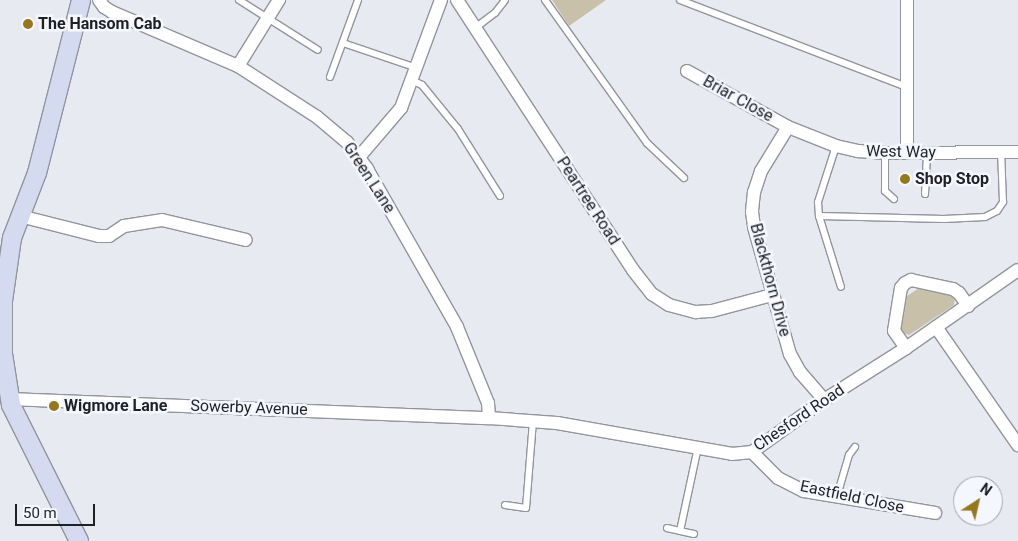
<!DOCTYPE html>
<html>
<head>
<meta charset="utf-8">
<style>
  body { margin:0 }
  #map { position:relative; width:1018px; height:541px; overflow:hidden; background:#e8eaf2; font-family:Roboto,sans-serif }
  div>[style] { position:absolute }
  .green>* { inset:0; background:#c9c0a9 }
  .roads { filter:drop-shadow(1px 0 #92959c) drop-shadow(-1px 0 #92959c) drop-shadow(0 1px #92959c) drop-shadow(0 -1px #92959c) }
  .lane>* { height:6px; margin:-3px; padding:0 3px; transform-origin:3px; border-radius:3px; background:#fff }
  .street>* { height:12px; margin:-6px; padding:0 6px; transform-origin:6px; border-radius:6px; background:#fff }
  .secondary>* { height:18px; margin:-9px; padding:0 9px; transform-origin:9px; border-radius:9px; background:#d4daef }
  .dots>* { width:14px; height:14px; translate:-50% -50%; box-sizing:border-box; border:2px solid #f5f7fe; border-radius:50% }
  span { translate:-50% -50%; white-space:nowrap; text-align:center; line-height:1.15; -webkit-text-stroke:5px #f5f7fe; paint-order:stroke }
  .poi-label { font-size:16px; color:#1f2023; font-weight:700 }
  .left { translate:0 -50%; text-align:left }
  .street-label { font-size:16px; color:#1f2023 }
  .north { position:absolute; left:953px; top:476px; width:50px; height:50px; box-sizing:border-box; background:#f5f7fe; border:1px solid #9fa1a6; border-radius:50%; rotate:35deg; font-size:14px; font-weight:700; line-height:20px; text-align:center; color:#1f2023 }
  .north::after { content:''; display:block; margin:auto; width:18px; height:22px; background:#94781f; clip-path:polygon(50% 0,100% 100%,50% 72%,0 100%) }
  .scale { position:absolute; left:15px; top:504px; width:80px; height:22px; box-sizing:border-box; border:2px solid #1f2023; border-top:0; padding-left:6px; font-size:15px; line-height:18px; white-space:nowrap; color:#1f2023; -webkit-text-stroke:4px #f5f7fe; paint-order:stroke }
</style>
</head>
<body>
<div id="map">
  <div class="green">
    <i style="clip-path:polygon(552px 0,606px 0,569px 26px)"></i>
    <i style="clip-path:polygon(919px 288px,955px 296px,954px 305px,909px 335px,901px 332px,907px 296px)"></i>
  </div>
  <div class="roads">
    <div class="lane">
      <i style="left:239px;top:0;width:93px;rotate:32.3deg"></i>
      <i style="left:545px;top:0;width:176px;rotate:54.5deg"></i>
      <i style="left:647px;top:143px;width:51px;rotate:43.4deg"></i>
      <i style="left:680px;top:0;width:243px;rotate:21deg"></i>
      <i style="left:475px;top:28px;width:25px;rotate:-37deg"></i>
      <i style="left:495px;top:13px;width:16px;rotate:-52deg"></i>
      <i style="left:343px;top:43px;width:78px;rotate:18.7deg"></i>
      <i style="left:330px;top:77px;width:82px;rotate:-70deg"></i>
      <i style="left:412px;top:80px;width:11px;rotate:27deg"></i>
      <i style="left:422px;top:85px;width:57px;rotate:50.7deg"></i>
      <i style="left:458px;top:129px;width:79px;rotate:57.9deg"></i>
      <i style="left:836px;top:146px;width:59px;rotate:107.8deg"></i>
      <i style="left:818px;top:202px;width:14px;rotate:86deg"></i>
      <i style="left:819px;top:216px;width:74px;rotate:72.8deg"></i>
      <i style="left:885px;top:153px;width:38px;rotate:90deg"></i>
      <i style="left:885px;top:191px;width:12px;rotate:42deg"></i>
      <i style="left:925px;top:194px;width:40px;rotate:-87.1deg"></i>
      <i style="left:819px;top:216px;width:125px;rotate:1.4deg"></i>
      <i style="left:944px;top:219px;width:41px;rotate:-2.8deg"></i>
      <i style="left:985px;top:217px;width:13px;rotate:-27deg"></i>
      <i style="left:997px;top:211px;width:11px;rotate:-56deg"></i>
      <i style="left:1003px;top:202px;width:51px;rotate:-92.2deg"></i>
      <i style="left:837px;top:496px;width:43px;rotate:-73.7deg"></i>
      <i style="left:849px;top:455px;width:10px;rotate:-53deg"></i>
      <i style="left:505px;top:505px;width:21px;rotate:8deg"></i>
      <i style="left:526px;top:508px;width:87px;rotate:-85.4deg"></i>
      <i style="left:667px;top:528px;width:13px;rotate:13deg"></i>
      <i style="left:694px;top:534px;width:14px;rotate:-168deg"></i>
      <i style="left:680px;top:531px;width:86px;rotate:-77.9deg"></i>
    </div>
    <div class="street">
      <i style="left:99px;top:0;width:9px;rotate:54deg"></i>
      <i style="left:104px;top:7px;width:9px;rotate:32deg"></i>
      <i style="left:112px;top:12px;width:137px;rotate:23.2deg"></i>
      <i style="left:238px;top:66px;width:94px;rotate:32.8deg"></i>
      <i style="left:317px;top:117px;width:39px;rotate:40deg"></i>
      <i style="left:347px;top:142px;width:34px;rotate:53deg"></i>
      <i style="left:367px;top:169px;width:182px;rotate:60.3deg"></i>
      <i style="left:457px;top:327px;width:82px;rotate:67.8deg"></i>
      <i style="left:488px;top:403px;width:15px;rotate:86deg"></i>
      <i style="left:457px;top:0;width:322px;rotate:56.9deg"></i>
      <i style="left:633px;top:270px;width:31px;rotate:52deg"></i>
      <i style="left:652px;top:294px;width:20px;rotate:33deg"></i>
      <i style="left:669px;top:305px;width:28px;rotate:15deg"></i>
      <i style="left:696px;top:312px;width:16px;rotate:-4deg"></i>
      <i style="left:712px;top:311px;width:62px;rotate:-14.9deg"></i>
      <i style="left:907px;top:0;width:153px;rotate:90deg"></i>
      <i style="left:238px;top:66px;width:78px;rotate:-58.2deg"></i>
      <i style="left:687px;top:71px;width:115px;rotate:29deg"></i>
      <i style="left:788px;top:127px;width:52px;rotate:21.6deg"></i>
      <i style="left:836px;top:146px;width:23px;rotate:13deg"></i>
      <i style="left:858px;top:151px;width:27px;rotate:4deg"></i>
      <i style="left:885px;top:153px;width:133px;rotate:-0.4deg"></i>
      <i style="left:788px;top:127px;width:52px;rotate:121.5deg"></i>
      <i style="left:761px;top:171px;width:22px;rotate:108deg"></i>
      <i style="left:754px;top:192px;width:20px;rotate:96deg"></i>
      <i style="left:752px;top:212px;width:15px;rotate:82deg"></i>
      <i style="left:754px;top:227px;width:132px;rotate:74.2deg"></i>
      <i style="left:790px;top:354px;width:21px;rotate:61deg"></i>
      <i style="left:800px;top:372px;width:37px;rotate:49deg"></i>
      <i style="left:359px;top:157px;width:65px;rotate:-49.4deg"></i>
      <i style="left:401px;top:108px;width:115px;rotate:-69.7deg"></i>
      <i style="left:20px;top:216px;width:81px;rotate:14.2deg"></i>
      <i style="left:99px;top:236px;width:10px"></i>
      <i style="left:109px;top:236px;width:18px;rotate:-34deg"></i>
      <i style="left:124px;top:226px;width:38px;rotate:-9deg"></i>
      <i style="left:162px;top:220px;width:86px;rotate:13.4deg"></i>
      <i style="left:936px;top:327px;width:144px;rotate:55.2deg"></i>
      <i style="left:906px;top:348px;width:21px;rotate:-125deg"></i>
      <i style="left:894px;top:331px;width:44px;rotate:-80.8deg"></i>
      <i style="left:901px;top:288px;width:6px;rotate:-51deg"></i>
      <i style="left:905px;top:283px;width:7px;rotate:-27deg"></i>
      <i style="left:911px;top:280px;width:43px;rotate:12.1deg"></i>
      <i style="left:953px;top:289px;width:7px;rotate:34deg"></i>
      <i style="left:959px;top:293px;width:16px;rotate:55deg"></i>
      <i style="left:9px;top:399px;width:480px;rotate:2.3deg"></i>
      <i style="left:489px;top:418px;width:68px;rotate:4.2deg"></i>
      <i style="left:557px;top:423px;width:178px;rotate:10deg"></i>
      <i style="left:732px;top:454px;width:20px;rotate:-6deg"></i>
      <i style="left:752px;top:452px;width:89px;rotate:-35.8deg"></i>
      <i style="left:824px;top:400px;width:97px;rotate:-32.4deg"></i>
      <i style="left:906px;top:348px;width:136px;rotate:-34.9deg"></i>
      <i style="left:752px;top:452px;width:37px;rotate:45deg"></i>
      <i style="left:778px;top:478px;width:29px;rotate:27deg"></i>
      <i style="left:804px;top:491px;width:133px;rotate:9.5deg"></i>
    </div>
    <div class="secondary">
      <i style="left:79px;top:541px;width:152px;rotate:-116.6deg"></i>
      <i style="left:11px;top:405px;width:52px;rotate:-98.9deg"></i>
      <i style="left:3px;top:354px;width:53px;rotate:-90deg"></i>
      <i style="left:3px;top:301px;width:64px;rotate:-81.9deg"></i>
      <i style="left:12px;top:238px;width:70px;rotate:-69deg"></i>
      <i style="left:37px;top:173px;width:179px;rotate:-75.7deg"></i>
    </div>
  </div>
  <div class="dots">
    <i style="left:28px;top:24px;background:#94781f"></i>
    <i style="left:905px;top:179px;background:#94781f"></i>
    <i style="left:54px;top:406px;background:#94781f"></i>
  </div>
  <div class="poi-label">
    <span class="left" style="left:38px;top:24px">The Hansom Cab</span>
    <span class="left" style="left:915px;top:179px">Shop Stop</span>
    <span class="left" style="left:64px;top:406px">Wigmore Lane</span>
  </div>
  <div class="street-label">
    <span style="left:738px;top:99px;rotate:29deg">Briar Close</span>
    <span style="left:901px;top:152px;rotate:1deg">West Way</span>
    <span style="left:369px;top:178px;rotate:57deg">Green Lane</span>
    <span style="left:588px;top:201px;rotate:57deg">Peartree Road</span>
    <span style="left:770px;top:280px;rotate:75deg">Blackthorn Drive</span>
    <span style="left:249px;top:408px;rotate:2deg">Sowerby Avenue</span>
    <span style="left:799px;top:418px;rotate:-34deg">Chesford Road</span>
    <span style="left:852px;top:497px;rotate:12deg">Eastfield Close</span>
  </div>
  <div class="north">N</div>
  <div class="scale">50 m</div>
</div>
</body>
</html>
